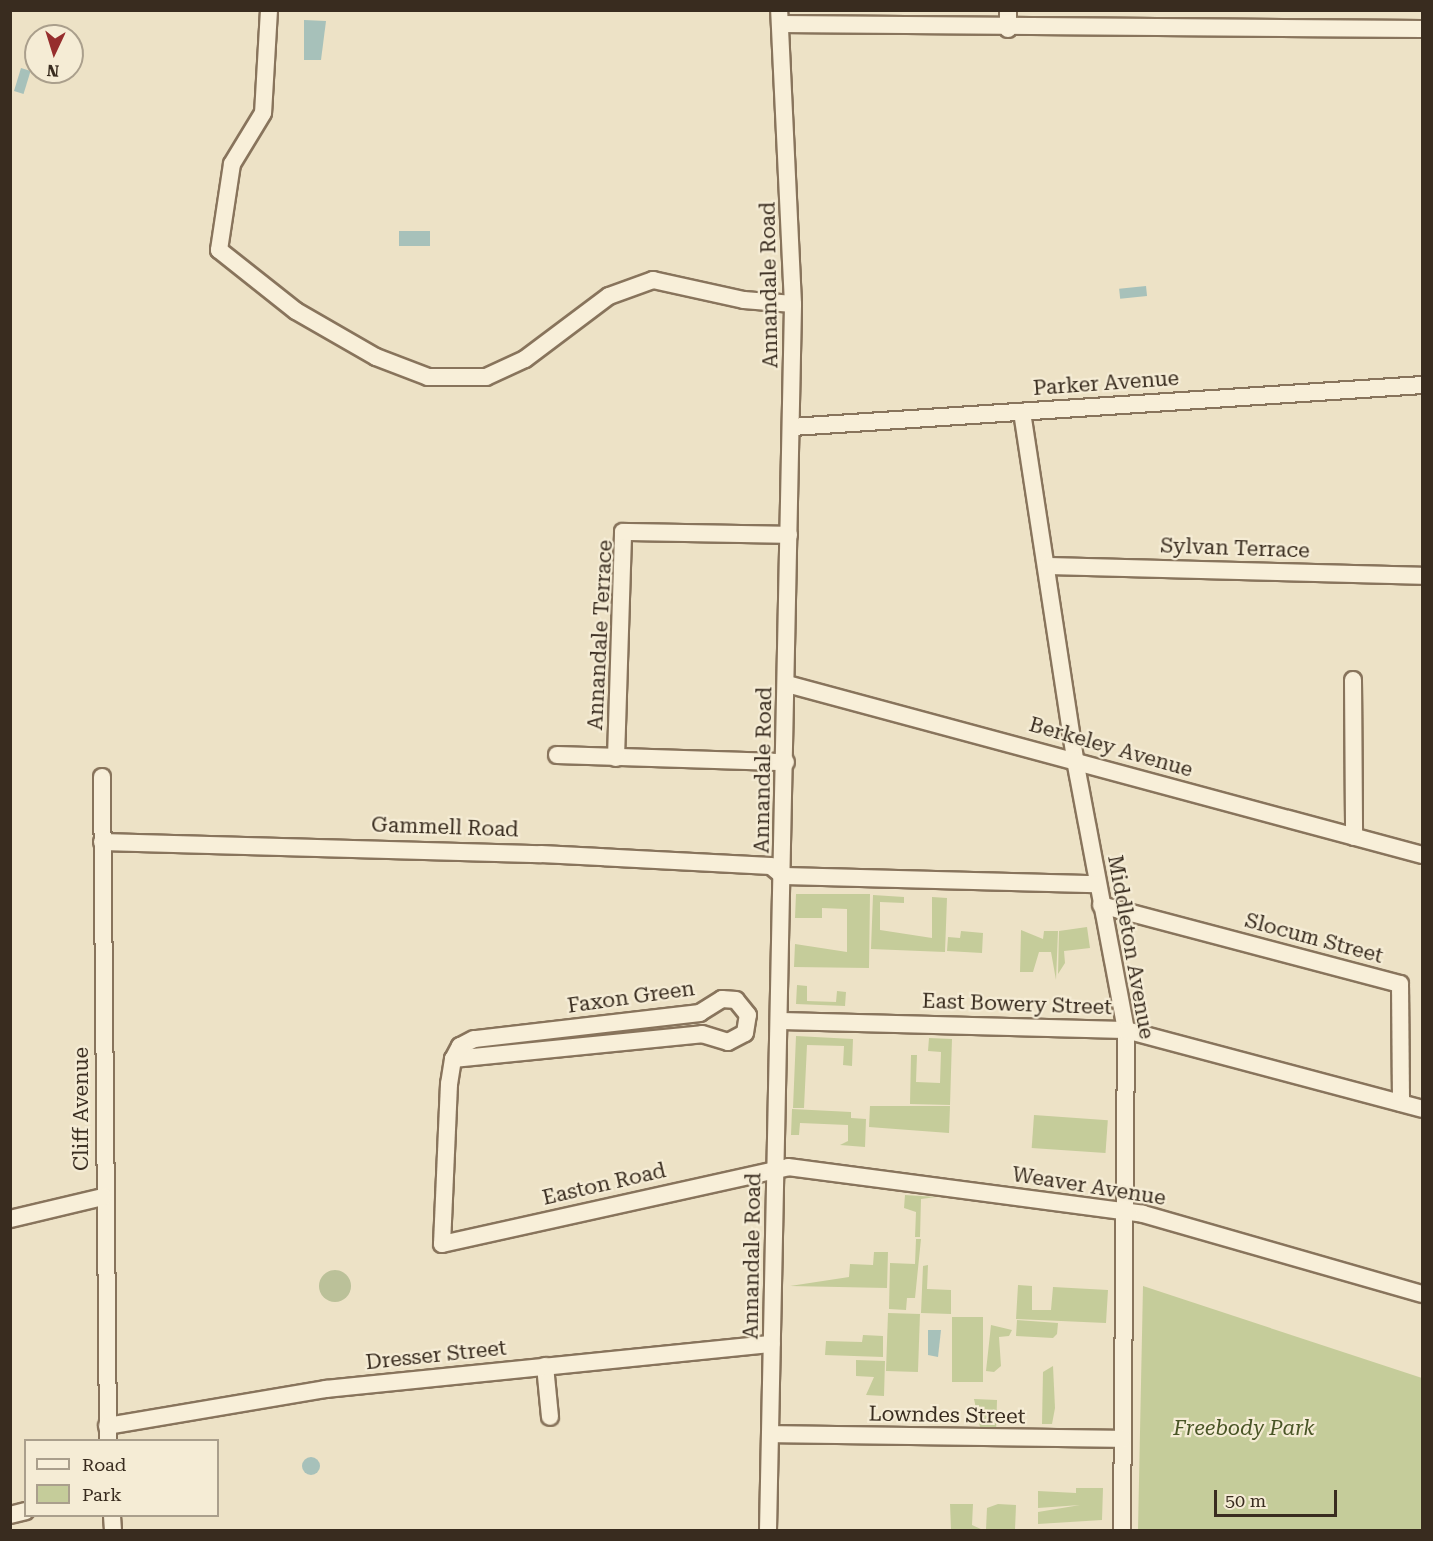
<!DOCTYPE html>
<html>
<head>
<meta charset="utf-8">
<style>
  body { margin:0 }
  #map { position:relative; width:1433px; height:1541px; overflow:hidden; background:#ede2c6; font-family:"Roboto Serif",serif }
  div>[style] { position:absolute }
  .green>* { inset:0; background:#c5cc9a; transform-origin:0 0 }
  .cemetery>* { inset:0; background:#bbc199 }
  .round { border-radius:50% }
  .water>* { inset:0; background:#a7c1ba; transform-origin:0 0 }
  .roads { filter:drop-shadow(2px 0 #88745c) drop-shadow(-2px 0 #88745c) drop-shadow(0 2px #88745c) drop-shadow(0 -2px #88745c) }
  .minor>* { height:16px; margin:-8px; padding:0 8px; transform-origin:8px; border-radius:8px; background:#f8efd9 }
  span { translate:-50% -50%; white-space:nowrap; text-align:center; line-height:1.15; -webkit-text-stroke:4.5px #f5ecd5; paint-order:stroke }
  .street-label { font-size:21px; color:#392c1f }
  .park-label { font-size:21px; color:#495526; font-style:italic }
  .frame { position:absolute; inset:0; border:12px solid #392c1f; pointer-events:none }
  .legend { position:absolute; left:24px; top:1439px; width:195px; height:78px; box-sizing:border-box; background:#f5ecd5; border:2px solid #aa9f8c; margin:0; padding:8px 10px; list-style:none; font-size:18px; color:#392c1f }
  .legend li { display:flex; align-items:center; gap:12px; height:30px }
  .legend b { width:30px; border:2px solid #aa9f8c }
  .north { position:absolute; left:24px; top:24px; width:60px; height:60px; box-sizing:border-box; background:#f5ecd5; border:2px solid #aa9f8c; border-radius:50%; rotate:184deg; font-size:16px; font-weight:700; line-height:24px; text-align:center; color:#392c1f }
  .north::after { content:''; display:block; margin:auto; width:21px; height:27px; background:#962e2d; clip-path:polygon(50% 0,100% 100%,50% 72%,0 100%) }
  .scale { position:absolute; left:1214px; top:1490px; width:123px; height:27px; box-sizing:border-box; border:3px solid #392c1f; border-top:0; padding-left:8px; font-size:18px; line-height:21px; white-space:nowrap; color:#392c1f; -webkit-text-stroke:4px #f5ecd5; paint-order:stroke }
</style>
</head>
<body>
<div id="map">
  <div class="green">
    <i style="clip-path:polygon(796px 894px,870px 894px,869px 968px,794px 967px,795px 944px,847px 952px,847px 909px,822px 908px,822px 918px,795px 918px)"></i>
    <i style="clip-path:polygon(873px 895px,904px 897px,904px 903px,880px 902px,880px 930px,932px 938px,932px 897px,947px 898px,945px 952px,871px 949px)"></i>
    <i style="clip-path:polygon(1087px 927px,1090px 948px,1064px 951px,1065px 963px,1058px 974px,1059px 931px)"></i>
    <i style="clip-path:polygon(1021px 930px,1043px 939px,1044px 931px,1058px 931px,1056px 980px,1051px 952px,1039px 952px,1033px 972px,1020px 972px)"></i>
    <i style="clip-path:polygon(961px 931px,983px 933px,982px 953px,947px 951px,948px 937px,960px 938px)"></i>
    <i style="clip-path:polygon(797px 985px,807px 986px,807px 1001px,836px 1002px,837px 991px,846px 992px,845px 1006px,796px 1004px)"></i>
    <i style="clip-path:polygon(796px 1036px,853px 1039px,852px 1066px,843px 1065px,844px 1046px,807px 1045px,804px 1108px,793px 1108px)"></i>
    <i style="clip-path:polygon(929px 1038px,952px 1039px,950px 1105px,910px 1104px,911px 1055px,917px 1055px,916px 1082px,940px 1083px,941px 1052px,928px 1051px)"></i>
    <i style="clip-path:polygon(870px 1106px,950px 1106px,949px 1133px,869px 1127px)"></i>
    <i style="clip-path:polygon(792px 1109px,851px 1112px,851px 1118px,866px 1119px,865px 1147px,840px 1145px,848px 1141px,848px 1125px,800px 1123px,799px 1135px,791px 1135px)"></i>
    <i style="left:1034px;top:1115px;width:74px;height:33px;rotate:4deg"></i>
    <i style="clip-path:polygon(905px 1195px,936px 1197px,921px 1199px,920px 1237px,915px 1237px,916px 1212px,904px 1208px)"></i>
    <i style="clip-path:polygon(916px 1239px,921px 1239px,915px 1298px,907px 1298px,906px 1310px,889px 1309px,890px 1263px,915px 1264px)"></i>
    <i style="clip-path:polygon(874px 1252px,888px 1252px,887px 1288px,790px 1286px,849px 1277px,850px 1264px,873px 1265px)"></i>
    <i style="clip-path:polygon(928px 1265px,927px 1289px,951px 1290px,951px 1314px,921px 1313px,923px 1266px)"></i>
    <i style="clip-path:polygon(1018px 1285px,1032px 1286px,1032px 1310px,1051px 1310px,1053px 1287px,1108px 1290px,1106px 1323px,1016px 1319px)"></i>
    <i style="clip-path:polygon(1143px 1286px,1422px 1378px,1422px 1530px,1138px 1530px)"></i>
    <i style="left:888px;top:1313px;width:32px;height:58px;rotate:2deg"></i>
    <i style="left:952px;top:1317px;width:31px;height:65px"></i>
    <i style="clip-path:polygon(1017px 1320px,1058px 1323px,1057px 1334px,1053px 1338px,1016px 1336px)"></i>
    <i style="clip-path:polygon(991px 1325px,1012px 1330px,1009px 1336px,999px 1337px,1001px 1366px,994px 1372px,986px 1371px)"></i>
    <i style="clip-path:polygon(863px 1335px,883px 1336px,883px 1357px,825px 1355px,826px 1341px,862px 1342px)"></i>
    <i style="clip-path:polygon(856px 1360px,885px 1361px,884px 1396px,866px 1395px,874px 1377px,856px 1376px)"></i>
    <i style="clip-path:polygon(1053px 1366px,1055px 1408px,1052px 1424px,1042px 1424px,1043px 1372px)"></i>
    <i style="clip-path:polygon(974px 1399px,997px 1400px,996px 1432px,981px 1432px)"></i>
    <i style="clip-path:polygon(1076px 1488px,1103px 1488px,1102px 1520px,1038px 1524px,1038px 1512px,1080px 1505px,1038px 1508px,1038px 1491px,1076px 1493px)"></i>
    <i style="clip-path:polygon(950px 1504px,973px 1504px,972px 1525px,983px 1530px,951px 1529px)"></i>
    <i style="clip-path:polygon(998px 1504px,1016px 1505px,1015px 1530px,986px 1530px,987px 1508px)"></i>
  </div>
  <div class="cemetery">
    <i class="round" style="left:319px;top:1270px;width:32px;height:32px"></i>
  </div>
  <div class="water">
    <i style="clip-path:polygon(304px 20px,326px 21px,321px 60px,304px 60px)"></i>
    <i style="left:21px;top:68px;width:10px;height:24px;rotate:17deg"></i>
    <i style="left:399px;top:231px;width:31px;height:15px"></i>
    <i style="left:1146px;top:286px;width:10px;height:27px;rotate:84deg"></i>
    <i style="clip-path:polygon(928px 1330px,941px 1330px,938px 1357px,928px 1355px)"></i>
    <i class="round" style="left:302px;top:1457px;width:18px;height:18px"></i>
  </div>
  <div class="roads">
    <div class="minor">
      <i style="left:269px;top:10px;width:103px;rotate:93.3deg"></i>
      <i style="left:263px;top:113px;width:60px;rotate:121.3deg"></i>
      <i style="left:232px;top:164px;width:87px;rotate:98.6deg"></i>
      <i style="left:219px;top:250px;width:98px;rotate:38.4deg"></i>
      <i style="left:296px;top:311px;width:92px;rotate:29.9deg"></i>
      <i style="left:376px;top:357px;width:56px;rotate:21deg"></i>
      <i style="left:428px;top:377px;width:58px"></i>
      <i style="left:486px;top:377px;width:43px;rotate:-24.8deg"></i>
      <i style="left:525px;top:359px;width:105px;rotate:-36.9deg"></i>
      <i style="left:609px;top:296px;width:47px;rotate:-20deg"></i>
      <i style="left:653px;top:280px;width:93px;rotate:12.4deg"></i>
      <i style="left:744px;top:300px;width:49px;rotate:4.7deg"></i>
      <i style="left:780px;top:24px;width:642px;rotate:0.45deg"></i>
      <i style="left:1008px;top:29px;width:19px;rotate:-90deg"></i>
      <i style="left:1022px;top:412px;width:352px;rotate:81.3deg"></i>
      <i style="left:1075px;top:760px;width:275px;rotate:79.3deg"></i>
      <i style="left:1126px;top:1030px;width:500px;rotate:90.46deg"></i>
      <i style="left:792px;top:427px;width:631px;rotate:-3.81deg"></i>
      <i style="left:1047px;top:566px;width:375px;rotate:1.5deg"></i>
      <i style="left:1353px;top:680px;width:157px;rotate:89.6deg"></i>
      <i style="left:787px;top:684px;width:658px;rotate:15.07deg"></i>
      <i style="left:557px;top:755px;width:229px;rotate:1.8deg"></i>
      <i style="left:616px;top:758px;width:226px;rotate:-88.2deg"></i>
      <i style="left:623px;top:532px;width:166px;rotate:1deg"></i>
      <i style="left:102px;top:777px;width:663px;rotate:89.48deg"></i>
      <i style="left:102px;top:842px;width:439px;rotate:1.6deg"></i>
      <i style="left:541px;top:854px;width:230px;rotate:3deg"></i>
      <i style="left:771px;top:866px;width:16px;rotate:40deg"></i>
      <i style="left:783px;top:876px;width:315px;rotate:1.5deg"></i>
      <i style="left:1101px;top:905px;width:309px;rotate:14.8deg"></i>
      <i style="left:1400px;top:984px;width:119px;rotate:89.5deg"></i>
      <i style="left:780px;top:1021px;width:346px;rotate:1.5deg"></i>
      <i style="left:1126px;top:1030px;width:306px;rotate:14.9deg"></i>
      <i style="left:453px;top:1059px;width:250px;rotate:-5.7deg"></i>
      <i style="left:702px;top:1034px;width:27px;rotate:17deg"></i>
      <i style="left:728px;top:1042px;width:19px;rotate:-28deg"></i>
      <i style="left:745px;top:1033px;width:18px;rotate:-81deg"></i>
      <i style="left:748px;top:1015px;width:19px;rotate:-129deg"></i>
      <i style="left:736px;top:1000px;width:14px;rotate:-176deg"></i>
      <i style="left:722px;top:999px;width:26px;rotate:148deg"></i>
      <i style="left:700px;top:1013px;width:227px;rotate:173.4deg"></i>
      <i style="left:474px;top:1039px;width:16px;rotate:153deg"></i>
      <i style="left:460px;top:1046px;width:15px;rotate:118deg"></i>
      <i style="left:453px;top:1059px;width:25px;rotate:99deg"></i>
      <i style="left:449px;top:1084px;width:160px;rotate:92.5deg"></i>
      <i style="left:442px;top:1244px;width:354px;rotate:-12.5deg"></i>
      <i style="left:788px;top:1167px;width:358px;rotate:7.5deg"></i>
      <i style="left:1143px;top:1214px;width:290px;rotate:16deg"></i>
      <i style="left:10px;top:1219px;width:96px;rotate:-13.3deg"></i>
      <i style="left:545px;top:1366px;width:51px;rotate:84.4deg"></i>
      <i style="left:107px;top:1426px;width:222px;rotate:-9.6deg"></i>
      <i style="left:326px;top:1389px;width:448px;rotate:-5.8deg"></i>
      <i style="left:771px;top:1434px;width:352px;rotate:0.8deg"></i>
      <i style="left:10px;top:1515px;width:16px;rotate:-14deg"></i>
      <i style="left:112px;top:1516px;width:14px;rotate:86deg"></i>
      <i style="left:768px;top:1530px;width:1226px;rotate:-88.83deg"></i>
      <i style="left:793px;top:304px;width:294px;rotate:-92.7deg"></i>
    </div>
  </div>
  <div class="street-label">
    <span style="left:769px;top:285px;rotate:-91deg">Annandale Road</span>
    <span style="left:1106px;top:383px;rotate:-4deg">Parker Avenue</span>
    <span style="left:1235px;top:548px;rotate:2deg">Sylvan Terrace</span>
    <span style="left:600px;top:635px;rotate:-87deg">Annandale Terrace</span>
    <span style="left:1111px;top:747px;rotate:16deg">Berkeley Avenue</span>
    <span style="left:763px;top:770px;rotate:-89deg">Annandale Road</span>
    <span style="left:445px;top:827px;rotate:2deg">Gammell Road</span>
    <span style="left:1314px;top:938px;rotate:15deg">Slocum Street</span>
    <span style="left:1131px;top:947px;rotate:80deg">Middleton Avenue</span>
    <span style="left:631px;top:997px;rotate:-8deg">Faxon Green</span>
    <span style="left:1017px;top:1004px;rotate:2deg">East Bowery Street</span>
    <span style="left:81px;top:1109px;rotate:-90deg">Cliff Avenue</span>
    <span style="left:604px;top:1184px;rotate:-13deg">Easton Road</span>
    <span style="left:1089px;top:1186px;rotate:9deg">Weaver Avenue</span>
    <span style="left:752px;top:1256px;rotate:-89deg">Annandale Road</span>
    <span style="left:436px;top:1355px;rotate:-6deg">Dresser Street</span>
    <span style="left:947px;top:1415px;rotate:1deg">Lowndes Street</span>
  </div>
  <div class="park-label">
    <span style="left:1244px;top:1428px">Freebody Park</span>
  </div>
  <div class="frame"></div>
  <ul class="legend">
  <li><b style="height:8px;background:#f8efd9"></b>Road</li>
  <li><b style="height:16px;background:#c5cc9a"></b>Park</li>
  </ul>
  <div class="north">N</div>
  <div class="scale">50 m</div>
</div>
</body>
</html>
